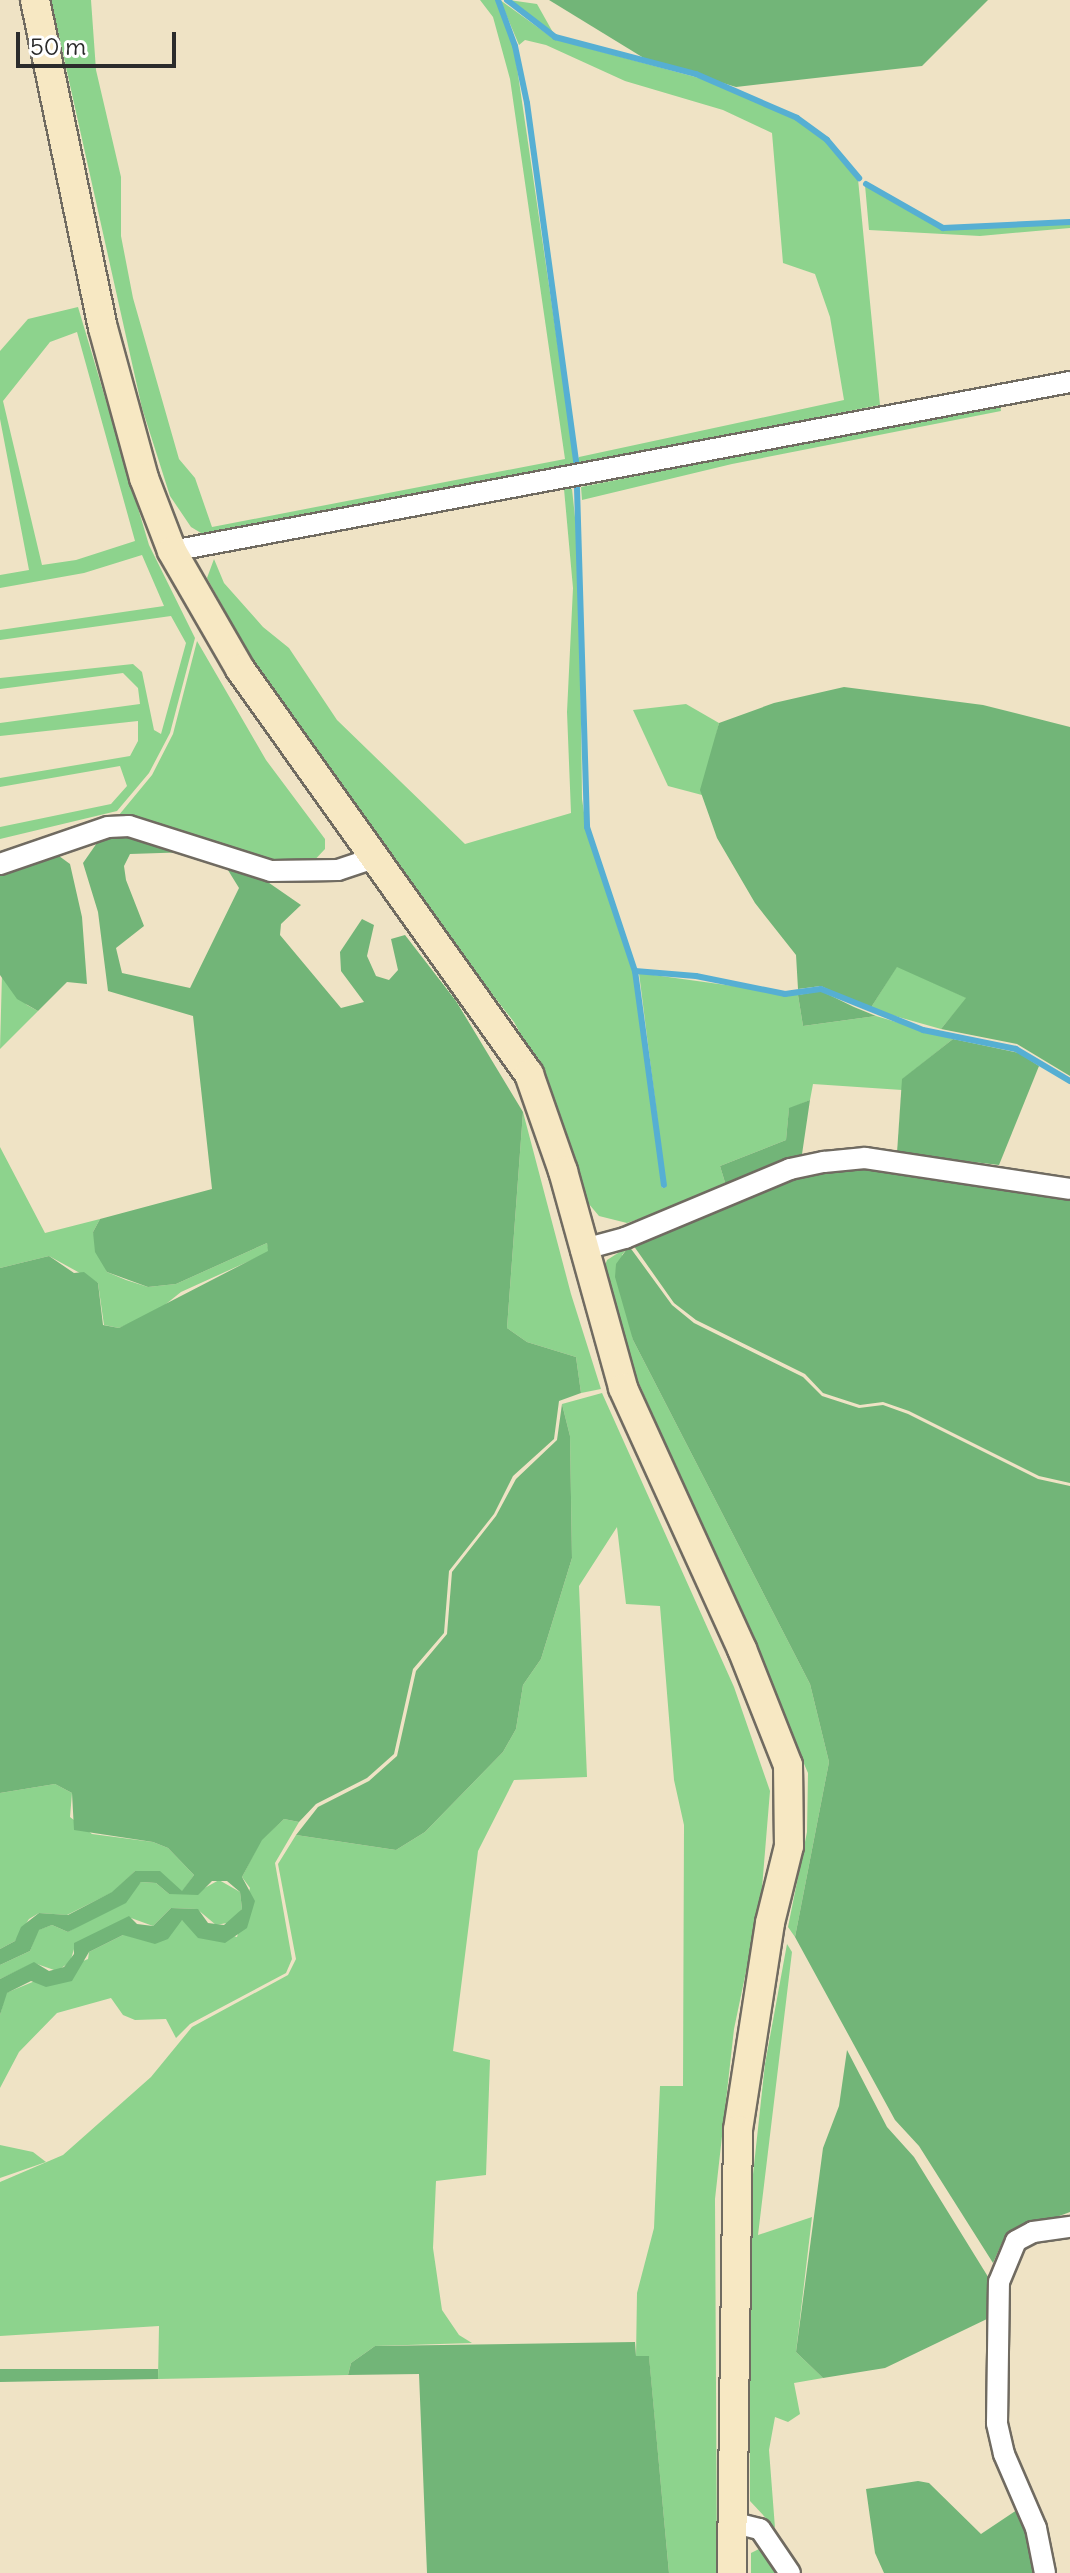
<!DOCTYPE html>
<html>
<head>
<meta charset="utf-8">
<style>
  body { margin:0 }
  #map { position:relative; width:1070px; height:2573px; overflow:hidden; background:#efe3c5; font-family:Delius,sans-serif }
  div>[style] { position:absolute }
  .green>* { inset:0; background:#8dd38d }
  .forest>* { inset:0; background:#72b578 }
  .stream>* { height:6px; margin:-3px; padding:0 3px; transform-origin:3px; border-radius:3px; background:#56afd3 }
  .roads { filter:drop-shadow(2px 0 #706b61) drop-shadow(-2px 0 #706b61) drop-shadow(0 2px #706b61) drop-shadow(0 -2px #706b61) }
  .minor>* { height:20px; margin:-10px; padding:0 10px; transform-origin:10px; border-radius:10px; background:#fff }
  .secondary>* { height:28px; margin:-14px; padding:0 14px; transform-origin:14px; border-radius:14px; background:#f7e8c3 }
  span { translate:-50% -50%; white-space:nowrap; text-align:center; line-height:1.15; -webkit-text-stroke:8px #fff; paint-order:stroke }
  .scale { position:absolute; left:16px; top:32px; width:160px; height:36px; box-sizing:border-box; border:4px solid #2b2b2b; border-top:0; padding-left:10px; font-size:24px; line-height:28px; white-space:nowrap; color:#2b2b2b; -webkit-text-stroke:6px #fff; paint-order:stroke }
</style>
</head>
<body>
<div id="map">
  <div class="green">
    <i style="clip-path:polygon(51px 0,91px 0,96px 70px,121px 177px,121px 236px,133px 298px,179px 459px,195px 478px,212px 527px,565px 459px,510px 79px,493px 17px,480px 0,496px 0,514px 47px,575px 463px,579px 457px,844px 400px,830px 317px,815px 274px,783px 263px,772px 133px,723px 110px,625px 81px,546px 45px,525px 40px,519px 45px,500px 0,554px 39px,714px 82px,796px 119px,826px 141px,858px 179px,880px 405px,212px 535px,201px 533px,191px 527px,170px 496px,142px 408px)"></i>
    <i style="clip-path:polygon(509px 0,537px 4px,555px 36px,535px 23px)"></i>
    <i style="clip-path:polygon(865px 185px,942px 229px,1070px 224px,1070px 228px,980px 236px,869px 230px)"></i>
    <i style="clip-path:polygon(evenodd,78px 307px,149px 545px,195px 638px,170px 733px,149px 773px,117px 811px,0 839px,0 827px,111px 804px,127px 786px,120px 766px,0 787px,0 778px,130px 756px,138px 741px,138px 721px,0 736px,0 723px,140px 704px,138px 688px,123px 673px,0 689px,0 678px,133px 664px,142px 672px,154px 730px,161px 734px,186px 643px,171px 616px,0 640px,0 630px,164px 606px,142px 555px,84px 573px,0 588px,0 575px,29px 570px,0 419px,0 351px,28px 319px,78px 307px,77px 332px,135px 541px,76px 560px,42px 565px,3px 401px,50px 342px,77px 332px)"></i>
    <i style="clip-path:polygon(1000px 404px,1001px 411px,732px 464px,582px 500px,581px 487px)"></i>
    <i style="clip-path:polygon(564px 489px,572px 489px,579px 555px,582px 799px,586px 826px,634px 972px,662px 1188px,666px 1187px,639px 973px,798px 995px,803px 1026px,876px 1016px,953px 1039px,903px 1079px,902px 1090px,813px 1084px,810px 1100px,789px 1109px,786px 1140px,720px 1166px,727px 1189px,627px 1223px,599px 1216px,583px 1197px,547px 1083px,514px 1022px,304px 753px,207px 578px,214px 559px,224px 583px,263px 627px,289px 648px,337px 720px,465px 844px,571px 813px,567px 712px,573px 588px)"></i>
    <i style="clip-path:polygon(197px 641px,266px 760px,325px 839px,325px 849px,309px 866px,296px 869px,114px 821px,152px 775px,173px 734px)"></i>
    <i style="clip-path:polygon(686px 704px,719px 723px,702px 795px,668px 786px,633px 710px)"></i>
    <i style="clip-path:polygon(897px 966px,967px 998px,941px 1029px,870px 1009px)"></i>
    <i style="clip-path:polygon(2px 974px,27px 1005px,38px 1011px,0 1049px)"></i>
    <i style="clip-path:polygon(523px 1112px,571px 1294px,601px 1389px,581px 1393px,576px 1357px,527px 1342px,507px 1328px)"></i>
    <i style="clip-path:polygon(0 1147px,45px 1233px,100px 1219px,93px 1232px,107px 1272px,126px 1280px,148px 1287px,176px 1284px,267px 1243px,269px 1252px,181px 1292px,156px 1312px,119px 1328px,104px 1325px,98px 1283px,49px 1256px,0 1268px)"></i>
    <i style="clip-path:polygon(629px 1246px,622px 1255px,633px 1340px,810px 1684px,829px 1762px,795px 1937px,788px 1927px,807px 1832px,808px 1773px,629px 1360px,604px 1268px,607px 1260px)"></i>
    <i style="clip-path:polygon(602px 1393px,734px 1687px,770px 1791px,761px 1900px,734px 2029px,715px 2199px,717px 2573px,669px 2573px,649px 2357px,636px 2357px,637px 2293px,654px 2228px,660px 2086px,683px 2086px,684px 1825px,674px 1780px,660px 1606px,626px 1604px,617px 1527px,579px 1586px,587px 1777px,514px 1780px,478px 1851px,453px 2051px,490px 2060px,486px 2175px,436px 2181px,433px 2248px,442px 2310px,459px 2335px,472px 2343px,375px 2346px,351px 2363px,348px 2375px,158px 2379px,159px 2326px,0 2336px,0 2182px,63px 2155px,151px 2077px,192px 2027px,288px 1975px,296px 1959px,278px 1864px,296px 1835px,396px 1850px,425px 1832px,503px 1752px,516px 1729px,523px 1685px,541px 1659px,572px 1558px,570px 1436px,562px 1404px)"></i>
    <i style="clip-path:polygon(55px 1784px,72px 1793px,70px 1817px,92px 1834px,153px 1842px,168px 1848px,194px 1875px,182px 1892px,135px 1871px,113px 1892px,67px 1915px,39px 1913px,29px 1919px,15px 1941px,0 1949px,0 1793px)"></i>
    <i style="clip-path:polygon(284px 1819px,299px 1822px,275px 1863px,292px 1959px,286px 1973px,190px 2024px,176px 2038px,166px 2019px,135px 2020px,123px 2015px,111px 1998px,57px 2013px,19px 2052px,0 2088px,0 2015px,6px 1993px,88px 1959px,89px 1952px,123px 1935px,182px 1920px,237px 1937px,250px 1888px,242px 1877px,261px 1840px)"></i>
    <i style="clip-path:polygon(219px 1880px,240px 1892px,242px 1909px,232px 1922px,216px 1925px,197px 1909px,171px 1908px,153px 1926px,131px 1918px,75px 1946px,70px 1962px,57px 1971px,34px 1963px,0 1979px,0 1965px,30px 1951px,38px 1930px,52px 1925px,68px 1932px,127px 1897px,141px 1882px,156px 1883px,169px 1894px,201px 1890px)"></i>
    <i style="clip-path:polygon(787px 1944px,792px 1952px,758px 2235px,812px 2217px,796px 2352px,823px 2378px,794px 2383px,800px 2414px,788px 2422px,775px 2417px,769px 2450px,775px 2528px,750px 2501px,749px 2211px,765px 2064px)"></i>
    <i style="clip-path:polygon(0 2145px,33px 2152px,46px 2162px,0 2178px)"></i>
    <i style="clip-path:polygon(759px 2549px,766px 2551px,779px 2573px,751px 2573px,751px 2553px)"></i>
  </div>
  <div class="forest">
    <i style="clip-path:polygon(549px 0,988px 0,922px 66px,736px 87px,647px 60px)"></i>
    <i style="clip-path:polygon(844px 687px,983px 705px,1070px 727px,1070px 1076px,1017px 1044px,941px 1029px,966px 998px,897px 967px,870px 1009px,821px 986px,798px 989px,796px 955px,755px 903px,717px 838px,700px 790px,719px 723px,774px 703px)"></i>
    <i style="clip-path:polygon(115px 835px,191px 852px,130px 854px,124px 866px,126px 880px,144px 926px,116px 948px,122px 973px,190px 988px,239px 888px,223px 862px,259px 876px,301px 905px,281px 924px,280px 935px,341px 1008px,364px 1002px,341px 971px,340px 952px,362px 919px,374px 925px,367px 956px,376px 976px,389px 980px,398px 970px,391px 939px,405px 935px,456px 1001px,523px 1112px,507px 1328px,527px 1342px,576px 1357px,581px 1393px,559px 1401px,554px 1439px,513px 1476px,494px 1514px,449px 1571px,444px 1633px,413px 1669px,394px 1754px,367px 1778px,316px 1804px,299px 1822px,284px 1819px,262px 1840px,242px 1877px,255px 1901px,247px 1928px,225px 1943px,198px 1938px,182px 1920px,168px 1939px,155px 1944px,123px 1935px,89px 1952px,72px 1981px,46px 1987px,31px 1981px,7px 1993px,0 2015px,0 1979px,34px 1962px,49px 1971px,64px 1967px,74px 1954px,74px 1943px,129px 1916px,137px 1924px,153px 1926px,171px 1908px,198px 1909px,208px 1923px,224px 1925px,242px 1909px,240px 1892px,227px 1881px,212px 1881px,198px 1895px,169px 1894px,156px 1883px,141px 1882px,126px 1903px,68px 1932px,52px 1925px,39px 1930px,30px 1951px,0 1965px,0 1949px,15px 1941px,21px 1927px,39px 1913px,68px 1915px,112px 1892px,135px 1871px,160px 1871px,182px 1891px,194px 1875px,168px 1848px,153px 1842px,74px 1830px,72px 1793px,55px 1784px,0 1793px,0 1268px,49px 1256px,74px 1273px,84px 1272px,98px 1283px,103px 1325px,119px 1328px,268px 1251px,267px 1243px,176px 1284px,148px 1287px,107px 1272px,95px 1252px,93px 1232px,100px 1219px,212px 1189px,193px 1016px,108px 991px,98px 912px,83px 863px,99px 840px)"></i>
    <i style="clip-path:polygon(59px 856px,70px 864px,82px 917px,87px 984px,67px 982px,38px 1011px,17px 999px,0 975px,0 876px)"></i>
    <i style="clip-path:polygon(821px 991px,854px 1007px,876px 1016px,803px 1026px,798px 995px)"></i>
    <i style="clip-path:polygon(953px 1039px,1019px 1053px,1039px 1066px,999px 1165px,897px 1153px,902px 1079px)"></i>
    <i style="clip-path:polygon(810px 1100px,801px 1161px,727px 1189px,720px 1166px,786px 1140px,789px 1108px)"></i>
    <i style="clip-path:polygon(842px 1169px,890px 1170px,1070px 1195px,1070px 1483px,1039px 1476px,909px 1411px,883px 1402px,860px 1405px,823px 1393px,805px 1374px,696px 1320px,674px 1303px,631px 1242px,794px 1180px)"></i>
    <i style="clip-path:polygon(629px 1246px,672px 1305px,694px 1323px,803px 1377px,822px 1396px,859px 1408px,883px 1405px,908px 1414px,1038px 1479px,1070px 1486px,1070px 2212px,1005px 2236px,993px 2263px,919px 2146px,895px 2120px,795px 1937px,829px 1762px,810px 1684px,633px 1340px,615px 1277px,616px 1264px)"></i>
    <i style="clip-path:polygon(562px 1404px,570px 1436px,572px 1558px,541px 1659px,523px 1685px,516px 1729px,503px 1752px,425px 1832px,396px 1850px,296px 1835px,318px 1807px,369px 1781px,397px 1756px,416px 1671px,447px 1634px,452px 1572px,496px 1516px,516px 1479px,557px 1440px)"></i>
    <i style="clip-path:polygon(847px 2050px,887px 2127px,914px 2157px,990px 2280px,989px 2318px,885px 2368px,823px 2378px,796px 2352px,823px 2148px,839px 2106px)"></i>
    <i style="clip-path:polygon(635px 2342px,636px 2356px,649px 2356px,669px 2573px,427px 2573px,419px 2374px,348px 2375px,351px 2363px,375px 2346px)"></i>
    <i style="clip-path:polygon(0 2369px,158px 2369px,158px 2379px,0 2382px)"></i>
    <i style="clip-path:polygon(918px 2481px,929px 2483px,981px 2534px,1023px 2506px,1041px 2573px,884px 2573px,875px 2553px,866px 2489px)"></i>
  </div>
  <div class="stream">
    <i style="left:498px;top:0;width:49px;rotate:69.7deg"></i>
    <i style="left:515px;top:46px;width:58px;rotate:78.1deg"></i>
    <i style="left:527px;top:103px;width:362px;rotate:82.2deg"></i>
    <i style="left:507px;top:0;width:61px;rotate:37.6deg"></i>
    <i style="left:555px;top:37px;width:146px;rotate:14.7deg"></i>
    <i style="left:696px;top:74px;width:110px;rotate:23.5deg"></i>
    <i style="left:797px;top:118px;width:37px;rotate:36deg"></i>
    <i style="left:827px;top:140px;width:50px;rotate:49.9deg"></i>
    <i style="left:866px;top:184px;width:89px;rotate:29.7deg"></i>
    <i style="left:943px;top:228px;width:127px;rotate:-2.7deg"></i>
    <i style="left:577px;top:488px;width:339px;rotate:88.3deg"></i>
    <i style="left:587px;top:827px;width:152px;rotate:71.6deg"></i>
    <i style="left:635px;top:971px;width:216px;rotate:82.3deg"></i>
    <i style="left:635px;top:971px;width:61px;rotate:4.7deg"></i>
    <i style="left:696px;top:976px;width:91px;rotate:11.4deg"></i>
    <i style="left:785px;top:994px;width:36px;rotate:-8deg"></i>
    <i style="left:821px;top:989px;width:110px;rotate:21.9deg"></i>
    <i style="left:923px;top:1030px;width:95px;rotate:11.5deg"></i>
    <i style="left:1016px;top:1049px;width:63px;rotate:30.7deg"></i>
  </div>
  <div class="roads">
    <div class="minor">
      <i style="left:172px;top:551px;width:914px;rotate:-10.66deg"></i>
      <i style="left:0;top:864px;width:114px;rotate:-18.9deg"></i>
      <i style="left:108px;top:827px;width:21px;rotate:-3deg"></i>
      <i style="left:129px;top:826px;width:149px;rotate:17.6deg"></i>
      <i style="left:271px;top:871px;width:67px;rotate:-0.9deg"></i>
      <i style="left:338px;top:870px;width:41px;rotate:-18.4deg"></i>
      <i style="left:581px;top:1250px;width:46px;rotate:-15.3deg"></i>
      <i style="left:625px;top:1238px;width:179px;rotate:-22.7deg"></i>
      <i style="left:790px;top:1169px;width:35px;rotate:-12deg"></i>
      <i style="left:824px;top:1162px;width:41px;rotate:-5.6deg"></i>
      <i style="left:865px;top:1158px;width:207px;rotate:8.6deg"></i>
      <i style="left:731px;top:2522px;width:30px;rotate:14deg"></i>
      <i style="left:760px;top:2529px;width:53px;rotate:55.7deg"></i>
      <i style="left:1045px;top:2573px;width:46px;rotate:-101.3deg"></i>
      <i style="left:1036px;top:2528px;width:81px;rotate:-113.4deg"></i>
      <i style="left:1004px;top:2454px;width:32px;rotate:-103deg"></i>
      <i style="left:997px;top:2423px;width:141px;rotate:-89.2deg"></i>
      <i style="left:999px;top:2282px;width:44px;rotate:-67.5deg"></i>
      <i style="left:1016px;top:2241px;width:19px;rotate:-28deg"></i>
      <i style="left:1033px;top:2232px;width:37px;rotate:-8deg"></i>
    </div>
    <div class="secondary">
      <i style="left:35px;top:0;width:335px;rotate:78.3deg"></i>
      <i style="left:103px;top:328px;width:156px;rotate:74.7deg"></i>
      <i style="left:144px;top:478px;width:78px;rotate:69deg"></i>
      <i style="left:172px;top:551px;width:136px;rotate:60deg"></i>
      <i style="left:240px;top:669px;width:498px;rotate:54.5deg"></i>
      <i style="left:529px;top:1074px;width:103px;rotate:70.7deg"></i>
      <i style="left:563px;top:1171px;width:225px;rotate:74.5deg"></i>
      <i style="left:623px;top:1388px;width:287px;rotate:65.5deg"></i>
      <i style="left:742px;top:1649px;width:125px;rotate:68.4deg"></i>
      <i style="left:788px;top:1765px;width:81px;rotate:89.3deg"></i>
      <i style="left:789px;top:1846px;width:79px;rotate:103.9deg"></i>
      <i style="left:770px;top:1923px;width:209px;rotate:98.8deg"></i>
      <i style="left:738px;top:2130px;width:443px;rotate:90.8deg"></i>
    </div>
  </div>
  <div class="scale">50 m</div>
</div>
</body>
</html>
